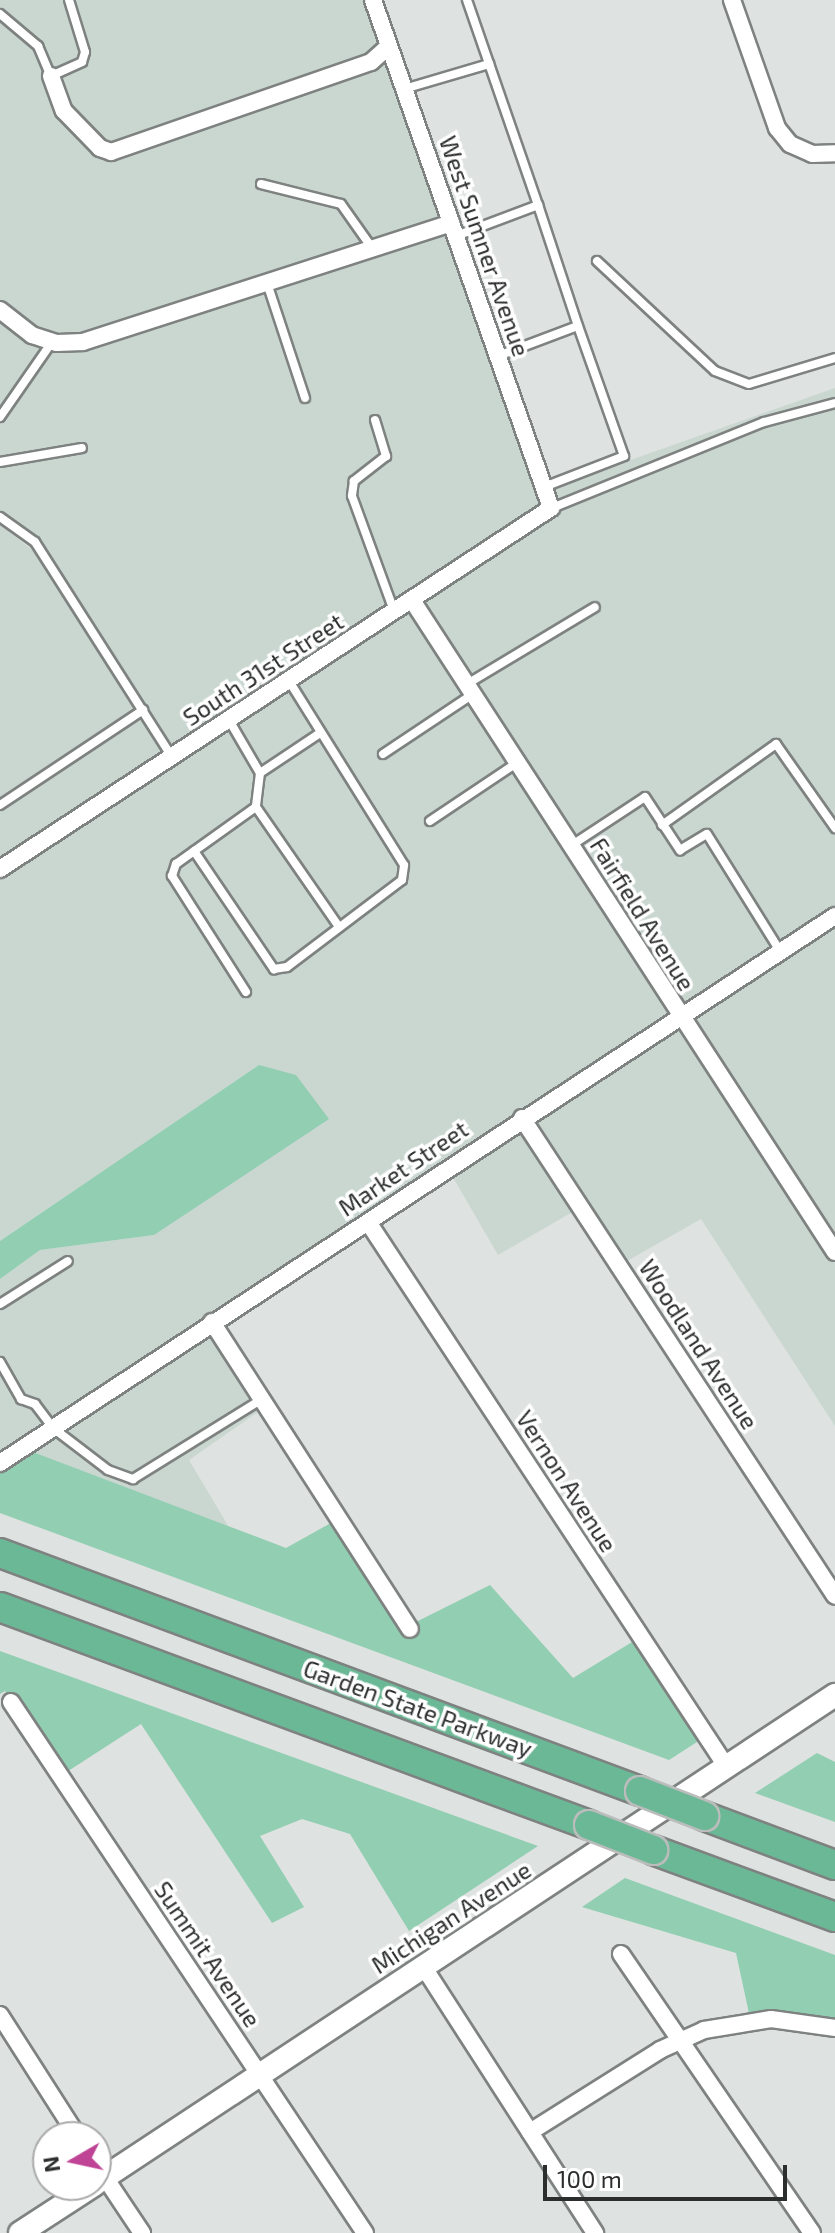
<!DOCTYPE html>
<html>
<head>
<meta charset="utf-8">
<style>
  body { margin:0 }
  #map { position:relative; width:835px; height:2233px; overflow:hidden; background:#dee2e0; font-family:"Exo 2",sans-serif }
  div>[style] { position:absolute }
  .built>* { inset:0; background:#cad7d1 }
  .green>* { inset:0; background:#91ceb2 }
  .roads { filter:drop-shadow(2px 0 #7e8280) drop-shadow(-2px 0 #7e8280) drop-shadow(0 2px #7e8280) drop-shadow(0 -2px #7e8280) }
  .lane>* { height:8px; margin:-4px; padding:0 4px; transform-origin:4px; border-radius:4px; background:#fff }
  .street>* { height:16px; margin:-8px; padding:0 8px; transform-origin:8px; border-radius:8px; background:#fff }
  .secondary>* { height:22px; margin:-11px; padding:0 11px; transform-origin:11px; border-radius:11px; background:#fff }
  .highway>* { height:28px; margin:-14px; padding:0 14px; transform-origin:14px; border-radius:14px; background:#6bb896 }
  .bridges { filter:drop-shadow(2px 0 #bbbcbc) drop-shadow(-2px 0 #bbbcbc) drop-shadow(0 2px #bbbcbc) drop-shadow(0 -2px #bbbcbc) }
  .highway-bridge>* { height:28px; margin:-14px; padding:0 14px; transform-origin:14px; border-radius:14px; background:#6bb896 }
  span { translate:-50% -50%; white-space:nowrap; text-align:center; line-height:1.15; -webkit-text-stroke:7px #fff; paint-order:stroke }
  .street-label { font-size:24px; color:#2c2e2d }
  .north { position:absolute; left:32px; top:2121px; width:80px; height:80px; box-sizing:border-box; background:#fff; border:2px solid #ababab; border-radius:50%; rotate:261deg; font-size:22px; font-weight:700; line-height:32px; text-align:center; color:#2c2e2d }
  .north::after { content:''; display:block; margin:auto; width:28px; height:36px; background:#c04495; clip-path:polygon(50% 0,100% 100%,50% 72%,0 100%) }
  .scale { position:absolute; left:543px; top:2165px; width:244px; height:36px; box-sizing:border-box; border:4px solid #2c2e2d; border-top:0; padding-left:10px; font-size:24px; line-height:28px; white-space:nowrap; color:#2c2e2d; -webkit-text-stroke:6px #fff; paint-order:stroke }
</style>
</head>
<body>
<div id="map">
  <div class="built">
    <i style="clip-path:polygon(0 0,364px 0,537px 493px,835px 388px,835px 1426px,701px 1219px,620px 1265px,581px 1207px,498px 1255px,447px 1167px,211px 1321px,268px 1405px,189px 1460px,230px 1529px,17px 1446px,0 1451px,0 1279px,40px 1250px,154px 1235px,259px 1065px,0 1241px,0 525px,41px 557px,30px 535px,0 513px)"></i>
  </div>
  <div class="green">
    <i style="clip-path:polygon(259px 1065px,296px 1075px,329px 1119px,154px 1235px,40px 1250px,0 1279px,0 1241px)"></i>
    <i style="clip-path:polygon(17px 1446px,286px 1548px,338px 1519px,416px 1622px,490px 1585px,573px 1678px,642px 1636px,711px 1733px,669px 1760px,0 1513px,0 1451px)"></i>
    <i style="clip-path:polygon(0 1651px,538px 1846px,409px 1931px,350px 1834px,302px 1819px,260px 1836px,304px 1907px,272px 1923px,141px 1724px,62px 1775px,5px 1691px,0 1694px)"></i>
    <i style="clip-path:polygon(817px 1753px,835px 1762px,835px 1822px,755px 1793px)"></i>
    <i style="clip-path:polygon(625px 1878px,835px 1955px,835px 2027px,750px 2018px,736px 1953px,582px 1907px)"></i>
  </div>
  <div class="roads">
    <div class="lane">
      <i style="left:0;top:14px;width:50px;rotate:40.1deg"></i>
      <i style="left:38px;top:46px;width:33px;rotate:67deg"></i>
      <i style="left:51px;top:76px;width:34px;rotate:-24deg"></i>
      <i style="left:82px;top:62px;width:10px;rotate:-73deg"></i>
      <i style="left:85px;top:52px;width:54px;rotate:-107.1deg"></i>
      <i style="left:404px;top:89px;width:89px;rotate:-16.4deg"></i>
      <i style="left:261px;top:184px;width:82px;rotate:14deg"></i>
      <i style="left:341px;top:204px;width:54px;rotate:54.8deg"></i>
      <i style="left:456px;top:236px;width:88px;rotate:-20.7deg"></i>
      <i style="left:538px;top:205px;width:217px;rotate:-109.1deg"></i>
      <i style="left:597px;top:261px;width:161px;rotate:43deg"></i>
      <i style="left:715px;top:371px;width:36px;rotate:21deg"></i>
      <i style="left:749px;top:384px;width:90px;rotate:-16.8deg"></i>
      <i style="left:267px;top:283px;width:121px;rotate:71.7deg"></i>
      <i style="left:498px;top:356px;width:85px;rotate:-20.6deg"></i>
      <i style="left:578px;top:326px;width:127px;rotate:-108.3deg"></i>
      <i style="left:0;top:417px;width:91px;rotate:-55.3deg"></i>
      <i style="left:375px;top:420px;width:38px;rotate:73deg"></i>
      <i style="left:386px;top:456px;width:41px;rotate:142deg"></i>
      <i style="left:354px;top:481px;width:15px;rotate:98deg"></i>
      <i style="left:352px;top:496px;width:122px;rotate:69.9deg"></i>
      <i style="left:0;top:462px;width:83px;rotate:-9.7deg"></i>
      <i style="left:544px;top:487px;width:86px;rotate:-21.2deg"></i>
      <i style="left:624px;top:456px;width:138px;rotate:-109.5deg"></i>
      <i style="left:552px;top:508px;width:229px;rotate:-22.1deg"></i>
      <i style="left:764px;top:422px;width:73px;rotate:-15deg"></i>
      <i style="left:0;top:517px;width:43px;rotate:35.5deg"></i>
      <i style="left:35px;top:542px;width:255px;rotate:57.5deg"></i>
      <i style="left:467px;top:684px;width:149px;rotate:-31deg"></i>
      <i style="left:229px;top:720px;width:61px;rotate:59.7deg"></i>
      <i style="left:260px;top:773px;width:34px;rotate:97deg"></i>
      <i style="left:256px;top:807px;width:146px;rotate:55.3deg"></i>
      <i style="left:383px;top:754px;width:108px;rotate:-33.7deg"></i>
      <i style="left:260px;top:773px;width:72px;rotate:-33.7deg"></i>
      <i style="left:0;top:805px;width:172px;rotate:-33.6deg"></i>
      <i style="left:430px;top:821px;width:106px;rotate:-33.8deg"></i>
      <i style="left:662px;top:825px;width:140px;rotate:-35.4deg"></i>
      <i style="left:776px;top:744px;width:103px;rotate:54.9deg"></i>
      <i style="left:572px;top:845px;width:87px;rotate:-33.3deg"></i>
      <i style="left:645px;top:797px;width:64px;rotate:56.6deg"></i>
      <i style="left:680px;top:850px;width:31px;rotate:-31deg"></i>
      <i style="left:707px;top:834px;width:138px;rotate:58deg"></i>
      <i style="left:194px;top:851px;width:143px;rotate:55.9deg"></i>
      <i style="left:274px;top:969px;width:13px;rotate:-9deg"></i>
      <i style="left:287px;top:967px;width:144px;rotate:-37.1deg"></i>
      <i style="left:402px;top:880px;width:15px;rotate:-82deg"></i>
      <i style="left:404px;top:865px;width:217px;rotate:-122deg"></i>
      <i style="left:246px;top:992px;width:138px;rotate:-122.5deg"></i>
      <i style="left:172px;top:876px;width:13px;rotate:-72deg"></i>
      <i style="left:176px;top:864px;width:98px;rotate:-35.5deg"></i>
      <i style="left:0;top:1304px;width:80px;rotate:-32.3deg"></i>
      <i style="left:0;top:1362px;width:43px;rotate:60.4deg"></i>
      <i style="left:21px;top:1399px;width:15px;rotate:20deg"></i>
      <i style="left:35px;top:1404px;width:30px;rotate:53deg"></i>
      <i style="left:53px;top:1428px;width:69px;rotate:37.4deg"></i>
      <i style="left:108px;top:1470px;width:27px;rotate:20deg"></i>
      <i style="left:133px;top:1479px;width:152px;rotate:-31.8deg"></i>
    </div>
    <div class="street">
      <i style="left:732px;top:0;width:136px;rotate:70.6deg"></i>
      <i style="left:777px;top:128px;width:21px;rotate:51deg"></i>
      <i style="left:790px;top:144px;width:24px;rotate:24deg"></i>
      <i style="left:812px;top:154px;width:23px;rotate:-2deg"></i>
      <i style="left:51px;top:76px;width:37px;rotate:70deg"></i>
      <i style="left:64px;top:111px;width:52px;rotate:45.8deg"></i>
      <i style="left:100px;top:148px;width:12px;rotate:20deg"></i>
      <i style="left:111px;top:152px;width:275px;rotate:-19.1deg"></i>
      <i style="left:371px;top:62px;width:24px;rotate:-42deg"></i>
      <i style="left:0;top:310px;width:41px;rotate:38deg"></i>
      <i style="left:32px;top:335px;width:26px;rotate:18deg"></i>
      <i style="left:57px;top:343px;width:26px;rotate:-2deg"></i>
      <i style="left:83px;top:342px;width:387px;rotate:-17.9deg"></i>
      <i style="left:412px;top:600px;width:777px;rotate:57.03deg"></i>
      <i style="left:0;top:869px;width:659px;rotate:-33.23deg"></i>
      <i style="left:551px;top:508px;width:538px;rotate:-109.31deg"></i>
      <i style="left:522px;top:1118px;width:571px;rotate:56.78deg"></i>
      <i style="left:368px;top:1222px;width:651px;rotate:56.65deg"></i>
      <i style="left:212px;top:1322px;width:365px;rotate:57.2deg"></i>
      <i style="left:0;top:1463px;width:998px;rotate:-33.23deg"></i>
      <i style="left:11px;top:1702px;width:638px;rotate:56.31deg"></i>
      <i style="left:621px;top:1954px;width:338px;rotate:55.6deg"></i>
      <i style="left:423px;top:1966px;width:318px;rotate:57.2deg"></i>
      <i style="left:0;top:2015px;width:145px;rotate:57.4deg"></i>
      <i style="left:530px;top:2132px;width:154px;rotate:-32.2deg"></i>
      <i style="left:660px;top:2050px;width:48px;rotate:-24.4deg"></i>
      <i style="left:704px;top:2030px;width:68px;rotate:-9.3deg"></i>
      <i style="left:771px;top:2019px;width:65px;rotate:8deg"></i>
      <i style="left:96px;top:2164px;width:83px;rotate:56.3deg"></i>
    </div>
    <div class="secondary">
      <i style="left:96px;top:2183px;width:886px;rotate:-33.44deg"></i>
      <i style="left:20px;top:2233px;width:88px;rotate:-33deg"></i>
    </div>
    <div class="highway">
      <i style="left:0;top:1553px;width:683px;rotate:20.4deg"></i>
      <i style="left:0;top:1607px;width:628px;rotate:20.31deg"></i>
      <i style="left:704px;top:1816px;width:140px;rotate:20.5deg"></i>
      <i style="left:653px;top:1850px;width:194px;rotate:20.2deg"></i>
    </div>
  </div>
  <div class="bridges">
    <div class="highway-bridge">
      <i style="left:640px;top:1791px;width:69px;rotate:21.3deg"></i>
      <i style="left:589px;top:1825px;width:69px;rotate:21.3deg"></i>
    </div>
  </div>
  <div class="street-label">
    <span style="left:485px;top:246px;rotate:71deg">West Sumner Avenue</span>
    <span style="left:263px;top:669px;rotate:-33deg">South 31st Street</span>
    <span style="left:643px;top:914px;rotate:58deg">Fairfield Avenue</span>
    <span style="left:403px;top:1168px;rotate:-34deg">Market Street</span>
    <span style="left:699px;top:1344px;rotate:57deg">Woodland Avenue</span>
    <span style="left:567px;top:1481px;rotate:57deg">Vernon Avenue</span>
    <span style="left:418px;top:1708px;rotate:20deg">Garden State Parkway</span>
    <span style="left:451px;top:1917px;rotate:-33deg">Michigan Avenue</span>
    <span style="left:208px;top:1954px;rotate:56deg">Summit Avenue</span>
  </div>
  <div class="north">N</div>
  <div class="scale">100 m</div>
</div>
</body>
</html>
